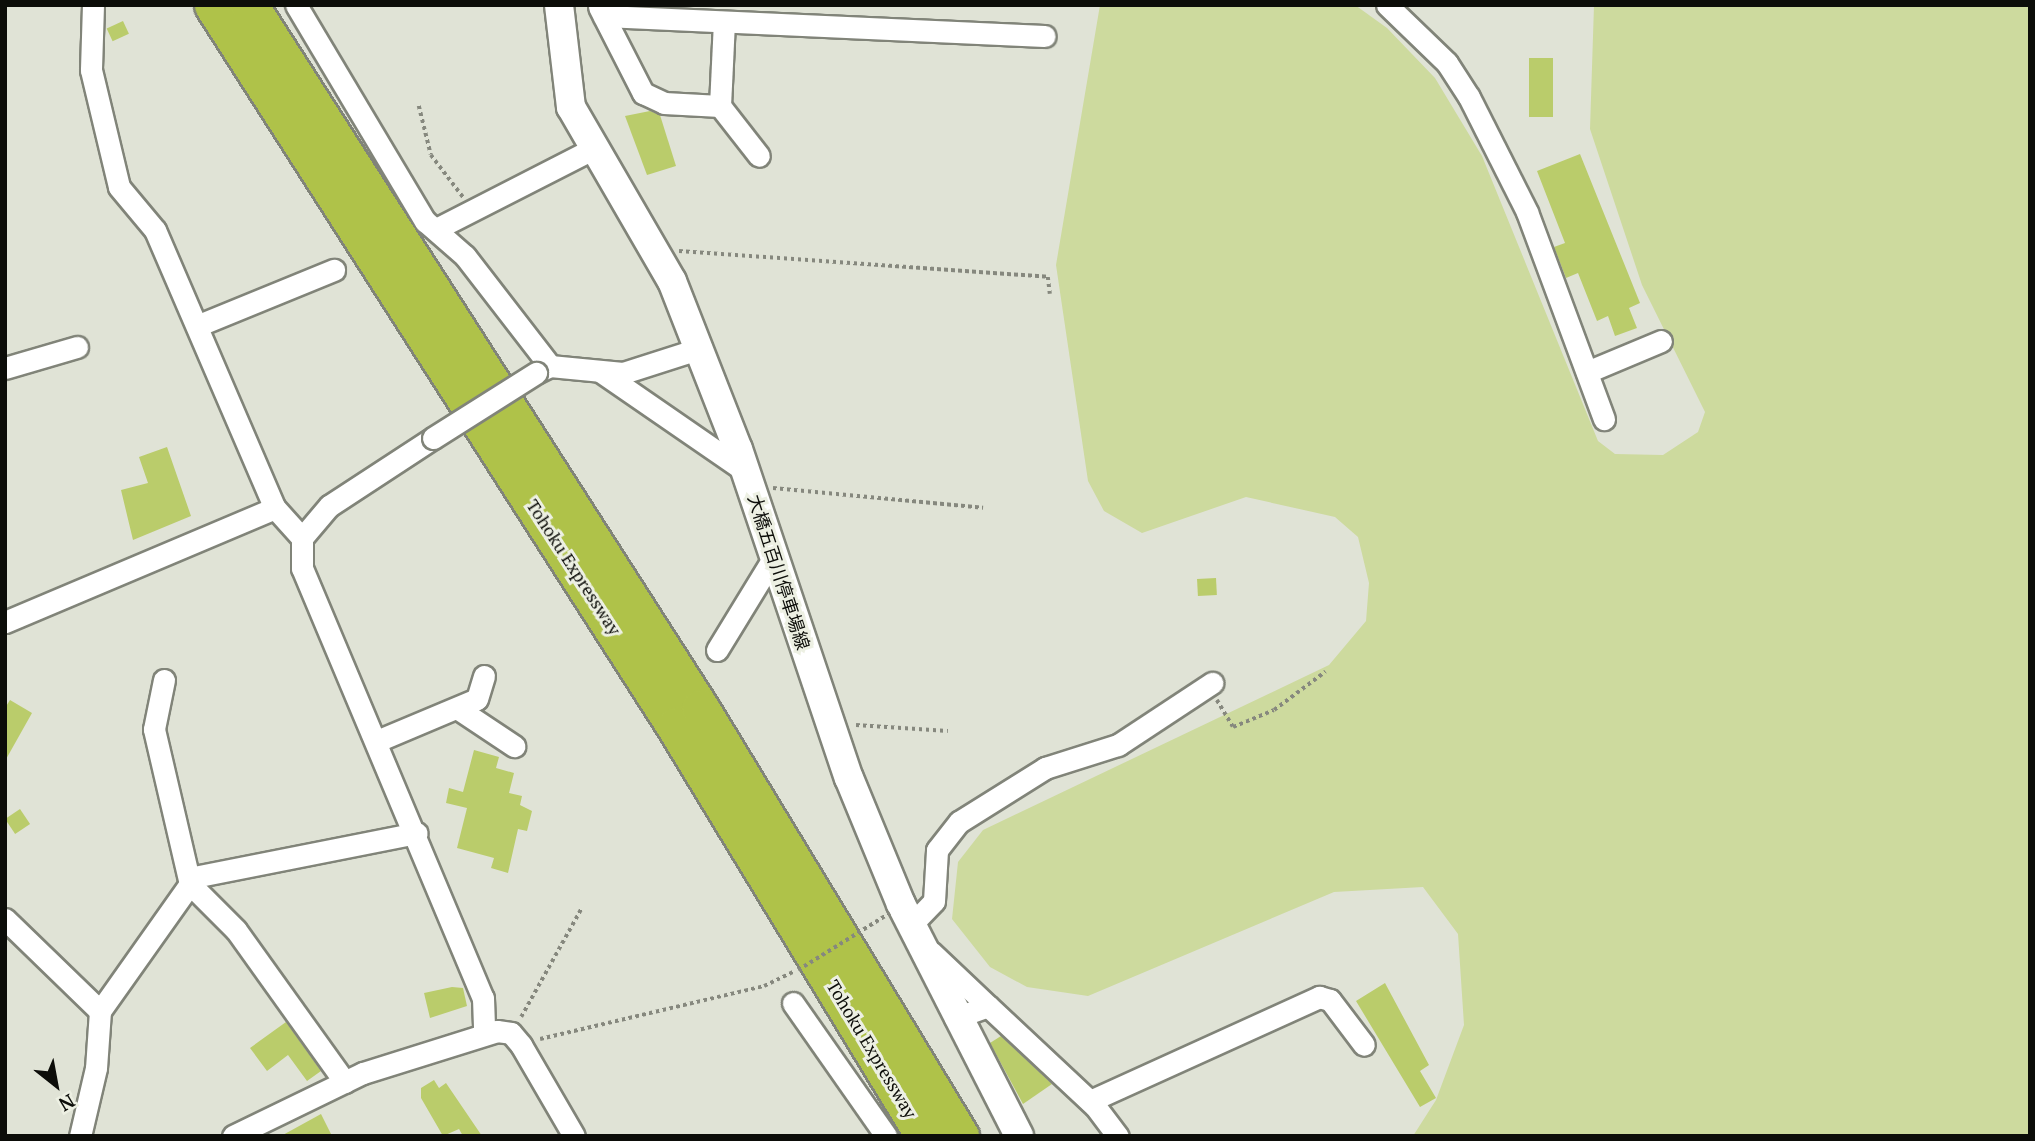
<!DOCTYPE html>
<html>
<head>
<meta charset="utf-8">
<style>
  body { margin:0 }
  #map { position:relative; width:2035px; height:1141px; overflow:hidden; background:#e0e3d6; font-family:"PT Serif","Noto Sans JP",serif }
  div>[style] { position:absolute }
  .green>* { inset:0; background:#cdda9e }
  .building>* { inset:0; background:#bacc6b; transform-origin:0 0 }
  .path>* { height:3.5px; margin-top:-1.75px; transform-origin:0; background:repeating-linear-gradient(90deg,#86887e 0 3.5px,transparent 0 7px) }
  .roads { filter:drop-shadow(2px 0 #818479) drop-shadow(-2px 0 #818479) drop-shadow(0 2px #818479) drop-shadow(0 -2px #818479) }
  .street>* { height:21px; margin:-10.5px; padding:0 10.5px; transform-origin:10.5px; border-radius:10.5px; background:#fff }
  .secondary>* { height:28px; margin:-14px; padding:0 14px; transform-origin:14px; border-radius:14px; background:#fff }
  .highway>* { height:37px; margin:-18.5px; padding:0 18.5px; transform-origin:18.5px; border-radius:18.5px; background:#afc249 }
  .path-bridge>* { height:3.5px; margin-top:-1.75px; transform-origin:0; background:repeating-linear-gradient(90deg,#86887e 0 3.5px,transparent 0 7px) }
  .bridges { filter:drop-shadow(2px 0 #818479) drop-shadow(-2px 0 #818479) drop-shadow(0 2px #818479) drop-shadow(0 -2px #818479) }
  .street-bridge>* { height:21px; margin:-10.5px; padding:0 10.5px; transform-origin:10.5px; border-radius:10.5px; background:#fff }
  span { translate:-50% -50%; white-space:nowrap; text-align:center; line-height:1.15; -webkit-text-stroke:6px #edf0e3; paint-order:stroke }
  .street-label { font-size:18px; color:#0c0d09 }
  .frame { position:absolute; inset:0; border:7px solid #0c0d09; pointer-events:none }
  .north { position:absolute; left:21px; top:1050px; width:70px; height:70px; -webkit-text-stroke:5px #edf0e3; paint-order:stroke; rotate:149deg; font-size:19px; font-weight:700; line-height:28px; text-align:center; color:#0c0d09 }
  .north::after { content:''; display:block; margin:auto; width:24px; height:32px; background:#0c0d09; clip-path:polygon(50% 0,100% 100%,50% 72%,0 100%) }
</style>
</head>
<body>
<div id="map">
  <div class="green">
    <i style="clip-path:polygon(1100px 5px,1355px 5px,1387px 28px,1435px 78px,1482px 156px,1598px 441px,1615px 454px,1663px 455px,1698px 432px,1705px 412px,1642px 285px,1590px 129px,1594px 5px,2030px 5px,2030px 1136px,1413px 1136px,1436px 1100px,1464px 1025px,1458px 934px,1423px 887px,1334px 892px,1088px 996px,1027px 987px,990px 967px,952px 919px,958px 862px,983px 830px,1329px 665px,1366px 621px,1369px 583px,1358px 537px,1335px 517px,1246px 497px,1142px 533px,1104px 511px,1088px 481px,1056px 265px)"></i>
  </div>
  <div class="building">
    <i style="left:123px;top:21px;width:14px;height:18px;rotate:65deg"></i>
    <i style="left:1529px;top:58px;width:24px;height:59px"></i>
    <i style="clip-path:polygon(650px 111px,660px 115px,676px 166px,647px 175px,625px 116px)"></i>
    <i style="clip-path:polygon(1580px 154px,1640px 303px,1629px 308px,1637px 328px,1615px 336px,1608px 316px,1597px 321px,1578px 273px,1566px 278px,1554px 247px,1565px 243px,1537px 171px)"></i>
    <i style="clip-path:polygon(167px 447px,191px 516px,133px 540px,121px 490px,148px 483px,139px 457px)"></i>
    <i style="left:1216px;top:578px;width:17px;height:19px;rotate:87deg"></i>
    <i style="clip-path:polygon(10px 700px,32px 713px,5px 761px,5px 708px)"></i>
    <i style="clip-path:polygon(474px 750px,499px 757px,496px 768px,514px 773px,509px 793px,522px 796px,520px 805px,532px 811px,527px 831px,518px 829px,508px 873px,491px 868px,494px 858px,457px 848px,467px 808px,446px 803px,449px 788px,463px 792px)"></i>
    <i style="left:20px;top:809px;width:18px;height:18px;rotate:56deg"></i>
    <i style="clip-path:polygon(1385px 983px,1429px 1065px,1420px 1071px,1436px 1098px,1420px 1107px,1356px 1001px)"></i>
    <i style="clip-path:polygon(452px 987px,463px 988px,467px 1006px,430px 1018px,424px 993px)"></i>
    <i style="clip-path:polygon(286px 1022px,321px 1071px,307px 1081px,288px 1055px,267px 1071px,250px 1048px)"></i>
    <i style="clip-path:polygon(1001px 1036px,1052px 1084px,1023px 1104px,990px 1043px)"></i>
    <i style="clip-path:polygon(434px 1080px,439px 1088px,446px 1083px,482px 1136px,463px 1136px,459px 1129px,443px 1136px,421px 1098px,421px 1088px)"></i>
    <i style="clip-path:polygon(321px 1114px,332px 1136px,281px 1136px)"></i>
  </div>
  <div class="path">
    <i style="left:419px;top:106px;width:50px;rotate:76.2deg"></i>
    <i style="left:431px;top:155px;width:53px;rotate:52.7deg"></i>
    <i style="left:679px;top:251px;width:370px;rotate:4deg"></i>
    <i style="left:1048px;top:277px;width:17px;rotate:83deg"></i>
    <i style="left:773px;top:488px;width:211px;rotate:5.4deg"></i>
    <i style="left:1217px;top:700px;width:31px;rotate:59deg"></i>
    <i style="left:1233px;top:727px;width:44px;rotate:-22.5deg"></i>
    <i style="left:1274px;top:710px;width:64px;rotate:-36.7deg"></i>
    <i style="left:856px;top:725px;width:92px;rotate:3.7deg"></i>
    <i style="left:521px;top:1017px;width:124px;rotate:-60.9deg"></i>
    <i style="left:540px;top:1039px;width:230px;rotate:-13.3deg"></i>
    <i style="left:764px;top:986px;width:32px;rotate:-26deg"></i>
  </div>
  <div class="roads">
    <div class="street">
      <i style="left:93px;top:5px;width:65px;rotate:91.8deg"></i>
      <i style="left:91px;top:70px;width:120px;rotate:76.5deg"></i>
      <i style="left:119px;top:187px;width:56px;rotate:50.1deg"></i>
      <i style="left:155px;top:230px;width:303px;rotate:66.7deg"></i>
      <i style="left:296px;top:5px;width:252px;rotate:59.2deg"></i>
      <i style="left:425px;top:221px;width:53px;rotate:41.2deg"></i>
      <i style="left:465px;top:256px;width:139px;rotate:52.3deg"></i>
      <i style="left:1387px;top:5px;width:83px;rotate:44deg"></i>
      <i style="left:1447px;top:63px;width:40px;rotate:57.1deg"></i>
      <i style="left:1469px;top:97px;width:129px;rotate:63.2deg"></i>
      <i style="left:1527px;top:212px;width:221px;rotate:69.6deg"></i>
      <i style="left:599px;top:7px;width:97px;rotate:62.9deg"></i>
      <i style="left:643px;top:93px;width:23px;rotate:25deg"></i>
      <i style="left:664px;top:103px;width:56px;rotate:3.1deg"></i>
      <i style="left:720px;top:106px;width:63px;rotate:52deg"></i>
      <i style="left:604px;top:16px;width:441px;rotate:2.6deg"></i>
      <i style="left:720px;top:106px;width:84px;rotate:-87.3deg"></i>
      <i style="left:436px;top:229px;width:175px;rotate:-27.1deg"></i>
      <i style="left:199px;top:325px;width:146px;rotate:-22.2deg"></i>
      <i style="left:5px;top:368px;width:75px;rotate:-16.3deg"></i>
      <i style="left:600px;top:371px;width:176px;rotate:34.6deg"></i>
      <i style="left:538px;top:372px;width:13px;rotate:-27deg"></i>
      <i style="left:550px;top:366px;width:73px;rotate:5.5deg"></i>
      <i style="left:623px;top:373px;width:82px;rotate:-17.8deg"></i>
      <i style="left:1587px;top:372px;width:80px;rotate:-22.7deg"></i>
      <i style="left:433px;top:438px;width:124px;rotate:146.8deg"></i>
      <i style="left:329px;top:506px;width:42px;rotate:130.2deg"></i>
      <i style="left:302px;top:538px;width:30px;rotate:90deg"></i>
      <i style="left:302px;top:568px;width:467px;rotate:67.2deg"></i>
      <i style="left:483px;top:998px;width:34px;rotate:88deg"></i>
      <i style="left:5px;top:622px;width:293px;rotate:-22.9deg"></i>
      <i style="left:275px;top:508px;width:40px;rotate:48deg"></i>
      <i style="left:717px;top:650px;width:109px;rotate:-58.5deg"></i>
      <i style="left:457px;top:708px;width:69px;rotate:33.7deg"></i>
      <i style="left:377px;top:741px;width:108px;rotate:-22.8deg"></i>
      <i style="left:477px;top:699px;width:24px;rotate:-73deg"></i>
      <i style="left:189px;top:878px;width:232px;rotate:-11.2deg"></i>
      <i style="left:190px;top:884px;width:65px;rotate:45deg"></i>
      <i style="left:236px;top:930px;width:187px;rotate:54.4deg"></i>
      <i style="left:5px;top:919px;width:132px;rotate:44.1deg"></i>
      <i style="left:100px;top:1011px;width:57px;rotate:94deg"></i>
      <i style="left:96px;top:1068px;width:70px;rotate:103.2deg"></i>
      <i style="left:911px;top:925px;width:33px;rotate:-46deg"></i>
      <i style="left:934px;top:901px;width:51px;rotate:-86.6deg"></i>
      <i style="left:937px;top:850px;width:36px;rotate:-52deg"></i>
      <i style="left:959px;top:822px;width:102px;rotate:-32.1deg"></i>
      <i style="left:1045px;top:768px;width:77px;rotate:-17.5deg"></i>
      <i style="left:1118px;top:745px;width:113px;rotate:-33.4deg"></i>
      <i style="left:931px;top:952px;width:79px;rotate:43.5deg"></i>
      <i style="left:793px;top:1003px;width:162px;rotate:55deg"></i>
      <i style="left:100px;top:1011px;width:156px;rotate:-54.7deg"></i>
      <i style="left:190px;top:884px;width:159px;rotate:-103.1deg"></i>
      <i style="left:154px;top:729px;width:50px;rotate:-78.5deg"></i>
      <i style="left:955px;top:1018px;width:35px;rotate:-20deg"></i>
      <i style="left:988px;top:1006px;width:146px;rotate:43.1deg"></i>
      <i style="left:1095px;top:1106px;width:38px;rotate:53deg"></i>
      <i style="left:1090px;top:1101px;width:252px;rotate:-24.4deg"></i>
      <i style="left:1319px;top:997px;width:11px;rotate:15deg"></i>
      <i style="left:1330px;top:1000px;width:56px;rotate:52.9deg"></i>
      <i style="left:233px;top:1136px;width:144px;rotate:-25.9deg"></i>
      <i style="left:363px;top:1073px;width:140px;rotate:-17.4deg"></i>
      <i style="left:497px;top:1031px;width:14px;rotate:8deg"></i>
      <i style="left:511px;top:1033px;width:16px;rotate:50deg"></i>
      <i style="left:521px;top:1045px;width:105px;rotate:59.8deg"></i>
    </div>
    <div class="secondary">
      <i style="left:559px;top:5px;width:103px;rotate:83.3deg"></i>
      <i style="left:571px;top:107px;width:201px;rotate:59.9deg"></i>
      <i style="left:672px;top:281px;width:180px;rotate:68.6deg"></i>
      <i style="left:738px;top:449px;width:347px;rotate:71.4deg"></i>
      <i style="left:849px;top:778px;width:136px;rotate:67.6deg"></i>
      <i style="left:901px;top:904px;width:260px;rotate:63deg"></i>
    </div>
    <div class="highway">
      <i style="left:213px;top:5px;width:856px;rotate:57.35deg"></i>
      <i style="left:675px;top:726px;width:480px;rotate:58.7deg"></i>
      <i style="left:249px;top:5px;width:835px;rotate:57.32deg"></i>
      <i style="left:700px;top:708px;width:501px;rotate:58.72deg"></i>
    </div>
  </div>
  <div class="path-bridge">
    <i style="left:798px;top:970px;width:108px;rotate:-31.8deg"></i>
  </div>
  <div class="bridges">
    <div class="street-bridge">
      <i style="left:433px;top:438px;width:122px;rotate:-32.3deg"></i>
    </div>
  </div>
  <div class="street-label">
    <span style="left:574px;top:567px;rotate:57deg">Tohoku Expressway</span>
    <span style="left:779px;top:572px;rotate:72deg">大橋五百川停車場線</span>
    <span style="left:872px;top:1049px;rotate:59deg">Tohoku Expressway</span>
  </div>
  <div class="frame"></div>
  <div class="north">N</div>
</div>
</body>
</html>
